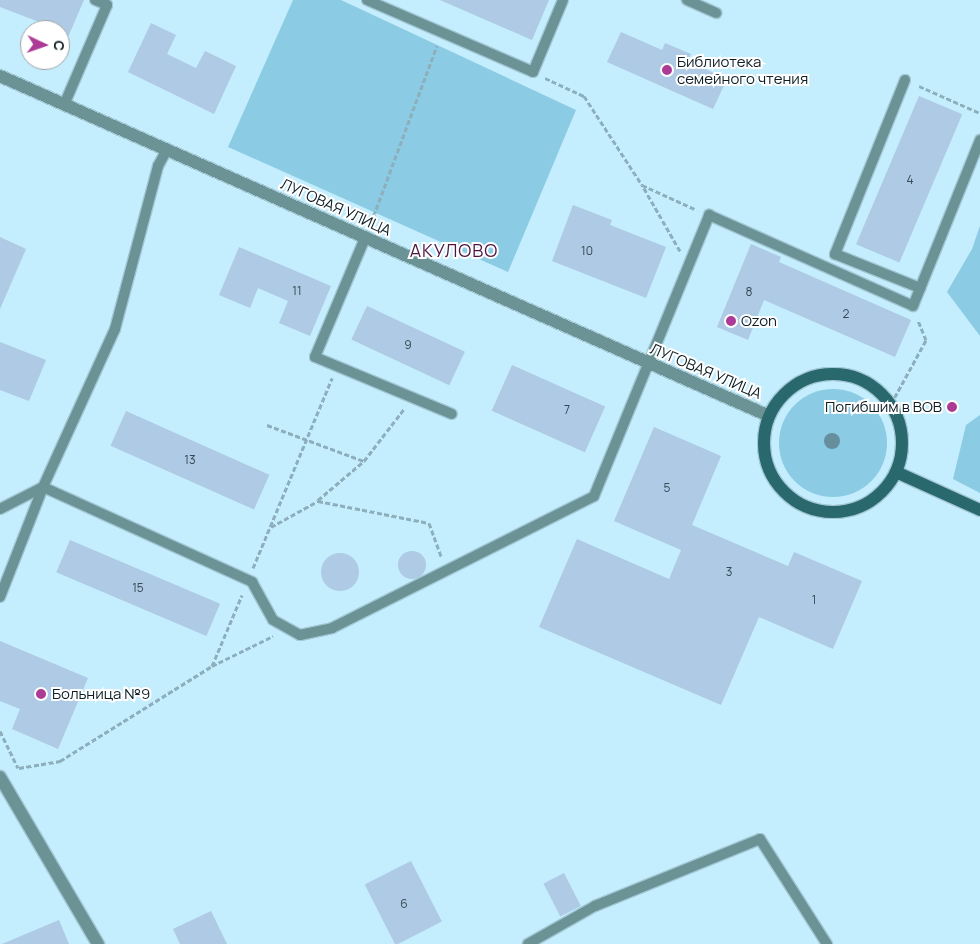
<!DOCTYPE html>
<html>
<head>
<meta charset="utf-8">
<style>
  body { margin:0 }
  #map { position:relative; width:980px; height:944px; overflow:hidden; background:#c4edfd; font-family:Manrope,sans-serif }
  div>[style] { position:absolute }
  .green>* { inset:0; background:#8ccbe4 }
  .round { border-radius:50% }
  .building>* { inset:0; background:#aecae4; transform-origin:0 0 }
  .path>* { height:3px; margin-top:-1.5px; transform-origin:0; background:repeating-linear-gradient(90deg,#8daebb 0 5px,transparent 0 7.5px) }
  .roads { filter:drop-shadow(1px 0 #a3c8d6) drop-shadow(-1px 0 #a3c8d6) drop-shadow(0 1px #a3c8d6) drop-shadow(0 -1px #a3c8d6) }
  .lane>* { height:10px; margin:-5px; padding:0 5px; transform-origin:5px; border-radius:5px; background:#6b9295 }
  .street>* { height:12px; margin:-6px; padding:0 6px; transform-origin:6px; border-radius:6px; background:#6b9295 }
  .secondary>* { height:12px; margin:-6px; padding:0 6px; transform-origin:6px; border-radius:6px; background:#29696e }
  .secondary>.ring { margin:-6px; padding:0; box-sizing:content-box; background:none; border:12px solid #29696e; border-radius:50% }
  .trees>* { width:16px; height:16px; margin:-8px; border-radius:50%; background:#668e9d }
  .dots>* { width:14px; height:14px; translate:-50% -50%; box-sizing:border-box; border:2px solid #fff; border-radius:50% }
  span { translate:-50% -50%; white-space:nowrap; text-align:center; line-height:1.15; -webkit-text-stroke:4px #fff; paint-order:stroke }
  .number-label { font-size:12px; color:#364954 }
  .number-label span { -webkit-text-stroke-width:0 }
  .poi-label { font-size:15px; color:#0e1e24 }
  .left { translate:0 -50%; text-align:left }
  .right { translate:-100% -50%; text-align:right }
  .street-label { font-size:15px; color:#0e1e24 }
  .quarter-label { font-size:18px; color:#4e1743; letter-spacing:1px }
  .north { position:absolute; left:20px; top:20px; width:50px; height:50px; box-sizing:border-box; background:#fff; border:1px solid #9fa5a7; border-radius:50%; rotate:93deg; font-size:14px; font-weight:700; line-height:20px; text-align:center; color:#0e1e24 }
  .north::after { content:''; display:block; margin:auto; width:18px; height:22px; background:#ac3b96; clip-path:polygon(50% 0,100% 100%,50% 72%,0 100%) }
</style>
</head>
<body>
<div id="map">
  <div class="green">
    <i style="clip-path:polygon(293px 0,341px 0,576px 110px,508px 272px,228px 147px)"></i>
    <i style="clip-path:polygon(980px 226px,980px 336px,947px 292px,972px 249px)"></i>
    <i class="round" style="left:779px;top:389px;width:108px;height:108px"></i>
    <i style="clip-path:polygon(980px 415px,980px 493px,953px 479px,966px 425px)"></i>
  </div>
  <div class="building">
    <i style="clip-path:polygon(0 0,84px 0,68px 37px,60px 30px,0 7px)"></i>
    <i style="clip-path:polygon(440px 0,549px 0,532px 40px)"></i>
    <i style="clip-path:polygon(151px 23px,176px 35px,167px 54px,196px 68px,205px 51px,236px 66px,214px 114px,128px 72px)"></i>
    <i style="clip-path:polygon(621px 32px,662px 50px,665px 43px,691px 54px,688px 61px,727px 79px,713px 109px,607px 62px)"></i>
    <i style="left:919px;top:96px;width:47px;height:161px;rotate:23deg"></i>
    <i style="clip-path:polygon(573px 205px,612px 220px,610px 225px,666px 247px,646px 298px,552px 261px)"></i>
    <i style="clip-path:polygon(0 237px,26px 249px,0 309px)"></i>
    <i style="clip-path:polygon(751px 244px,781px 257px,779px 262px,911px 320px,895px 357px,764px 300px,748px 340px,717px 327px)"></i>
    <i style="clip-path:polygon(239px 247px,331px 286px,310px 336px,279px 323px,288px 301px,258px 288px,250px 308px,219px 295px)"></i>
    <i style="left:367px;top:306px;width:108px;height:37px;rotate:25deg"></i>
    <i style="clip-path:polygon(0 342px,46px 360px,29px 401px,0 390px)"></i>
    <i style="left:512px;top:365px;width:102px;height:50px;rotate:24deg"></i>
    <i style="left:126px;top:411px;width:157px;height:38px;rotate:24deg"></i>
    <i style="clip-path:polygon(654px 427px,721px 456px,692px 525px,788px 566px,794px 552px,862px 581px,833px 649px,759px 617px,721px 705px,539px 627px,577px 539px,669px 579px,681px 550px,614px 521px)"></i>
    <i style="left:70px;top:540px;width:163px;height:35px;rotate:23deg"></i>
    <i class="round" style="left:398px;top:551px;width:28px;height:28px"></i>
    <i class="round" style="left:321px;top:553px;width:38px;height:38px"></i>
    <i style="clip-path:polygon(0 641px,88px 678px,58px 749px,12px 729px,20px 709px,0 701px)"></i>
    <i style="left:411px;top:861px;width:68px;height:52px;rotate:63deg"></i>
    <i style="left:564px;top:873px;width:37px;height:23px;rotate:63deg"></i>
    <i style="clip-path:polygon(211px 911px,227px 944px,180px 944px,173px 929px)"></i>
    <i style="clip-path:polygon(59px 920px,69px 944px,2px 944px)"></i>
  </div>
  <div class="path">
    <i style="left:545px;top:78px;width:43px;rotate:24.8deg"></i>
    <i style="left:584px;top:96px;width:106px;rotate:56.9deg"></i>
    <i style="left:919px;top:86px;width:67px;rotate:23.9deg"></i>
    <i style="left:371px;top:223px;width:189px;rotate:-69.6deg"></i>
    <i style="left:680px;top:251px;width:76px;rotate:-119.9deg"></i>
    <i style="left:642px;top:185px;width:60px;rotate:24.4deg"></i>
    <i style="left:891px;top:404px;width:73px;rotate:-61.3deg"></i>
    <i style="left:926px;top:340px;width:22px;rotate:-112deg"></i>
    <i style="left:267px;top:425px;width:103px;rotate:20.4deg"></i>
    <i style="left:318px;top:500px;width:60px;rotate:-40.3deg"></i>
    <i style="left:364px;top:461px;width:66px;rotate:-52.4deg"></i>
    <i style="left:271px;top:527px;width:54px;rotate:-29deg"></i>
    <i style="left:318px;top:501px;width:113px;rotate:11.2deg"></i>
    <i style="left:429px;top:523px;width:37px;rotate:70deg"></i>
    <i style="left:253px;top:568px;width:206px;rotate:-67.4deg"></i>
    <i style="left:212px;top:666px;width:77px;rotate:-67.1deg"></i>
    <i style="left:0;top:731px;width:41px;rotate:64.1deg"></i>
    <i style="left:19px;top:768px;width:42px;rotate:-9.7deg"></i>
    <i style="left:60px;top:761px;width:179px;rotate:-32deg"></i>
    <i style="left:212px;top:666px;width:68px;rotate:-26.2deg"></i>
  </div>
  <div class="roads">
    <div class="lane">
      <i style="left:367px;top:0;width:181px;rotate:23.4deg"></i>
      <i style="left:533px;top:72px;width:78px;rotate:-67.4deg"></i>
      <i style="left:687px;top:0;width:32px;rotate:24deg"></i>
      <i style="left:905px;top:80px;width:188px;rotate:111.9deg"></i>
      <i style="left:835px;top:254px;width:92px;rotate:21.8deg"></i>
      <i style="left:64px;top:105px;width:109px;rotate:-66.7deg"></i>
      <i style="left:107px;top:5px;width:13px;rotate:-157deg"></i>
      <i style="left:365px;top:238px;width:129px;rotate:112.8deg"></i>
      <i style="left:315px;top:357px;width:148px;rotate:22.6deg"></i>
      <i style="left:0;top:509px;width:48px;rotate:-27.1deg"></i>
      <i style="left:43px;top:487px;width:174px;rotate:-65.5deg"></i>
      <i style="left:115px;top:329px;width:169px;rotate:-75.2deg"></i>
      <i style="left:158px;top:166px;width:18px;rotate:-61deg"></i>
      <i style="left:0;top:597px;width:118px;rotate:-68.6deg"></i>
      <i style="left:43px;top:487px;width:230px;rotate:24.4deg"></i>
      <i style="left:252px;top:582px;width:43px;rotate:61.1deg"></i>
      <i style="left:273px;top:620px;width:31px;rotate:29deg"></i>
      <i style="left:300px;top:635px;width:33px;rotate:-12deg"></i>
      <i style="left:332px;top:628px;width:293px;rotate:-26.7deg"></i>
      <i style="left:594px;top:496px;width:304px;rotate:-67.7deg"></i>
      <i style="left:709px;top:215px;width:223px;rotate:24deg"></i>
      <i style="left:913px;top:306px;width:179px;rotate:-68deg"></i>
      <i style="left:528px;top:944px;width:77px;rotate:-29.6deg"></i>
      <i style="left:595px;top:906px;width:178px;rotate:-22.1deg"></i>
      <i style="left:760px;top:839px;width:125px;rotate:57.5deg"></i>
    </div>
    <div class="street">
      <i style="left:0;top:76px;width:841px;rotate:23.85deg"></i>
      <i style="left:0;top:777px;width:194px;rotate:59.6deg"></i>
    </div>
    <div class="secondary">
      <i class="ring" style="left:764px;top:374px;width:126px;height:126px"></i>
      <i style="left:896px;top:472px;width:92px;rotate:24.3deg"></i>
    </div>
  </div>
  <div class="trees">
    <i style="left:832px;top:441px"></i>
  </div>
  <div class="dots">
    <i style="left:667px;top:70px;background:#ac3b96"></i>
    <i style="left:731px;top:321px;background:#ac3b96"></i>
    <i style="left:952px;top:407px;background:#ac3b96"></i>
    <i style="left:41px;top:694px;background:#ac3b96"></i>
  </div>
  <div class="number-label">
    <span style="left:910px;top:180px">4</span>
    <span style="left:587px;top:251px">10</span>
    <span style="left:297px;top:291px">11</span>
    <span style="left:749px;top:292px">8</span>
    <span style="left:846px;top:314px">2</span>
    <span style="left:408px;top:345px">9</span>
    <span style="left:567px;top:410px">7</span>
    <span style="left:190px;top:460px">13</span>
    <span style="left:667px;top:488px">5</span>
    <span style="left:729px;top:572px">3</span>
    <span style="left:138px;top:588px">15</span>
    <span style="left:814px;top:600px">1</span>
    <span style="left:404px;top:904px">6</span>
  </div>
  <div class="poi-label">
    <span class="left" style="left:677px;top:70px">Библиотека<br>семейного чтения</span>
    <span class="left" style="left:741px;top:321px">Ozon</span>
    <span class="right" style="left:942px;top:407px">Погибшим в ВОВ</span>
    <span class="left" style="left:52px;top:694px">Больница №9</span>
  </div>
  <div class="street-label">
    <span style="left:336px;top:207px;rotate:24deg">ЛУГОВАЯ УЛИЦА</span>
    <span style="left:706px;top:371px;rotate:23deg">ЛУГОВАЯ УЛИЦА</span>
  </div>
  <div class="quarter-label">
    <span style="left:454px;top:250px">АКУЛОВО</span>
  </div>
  <div class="north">С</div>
</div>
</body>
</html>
